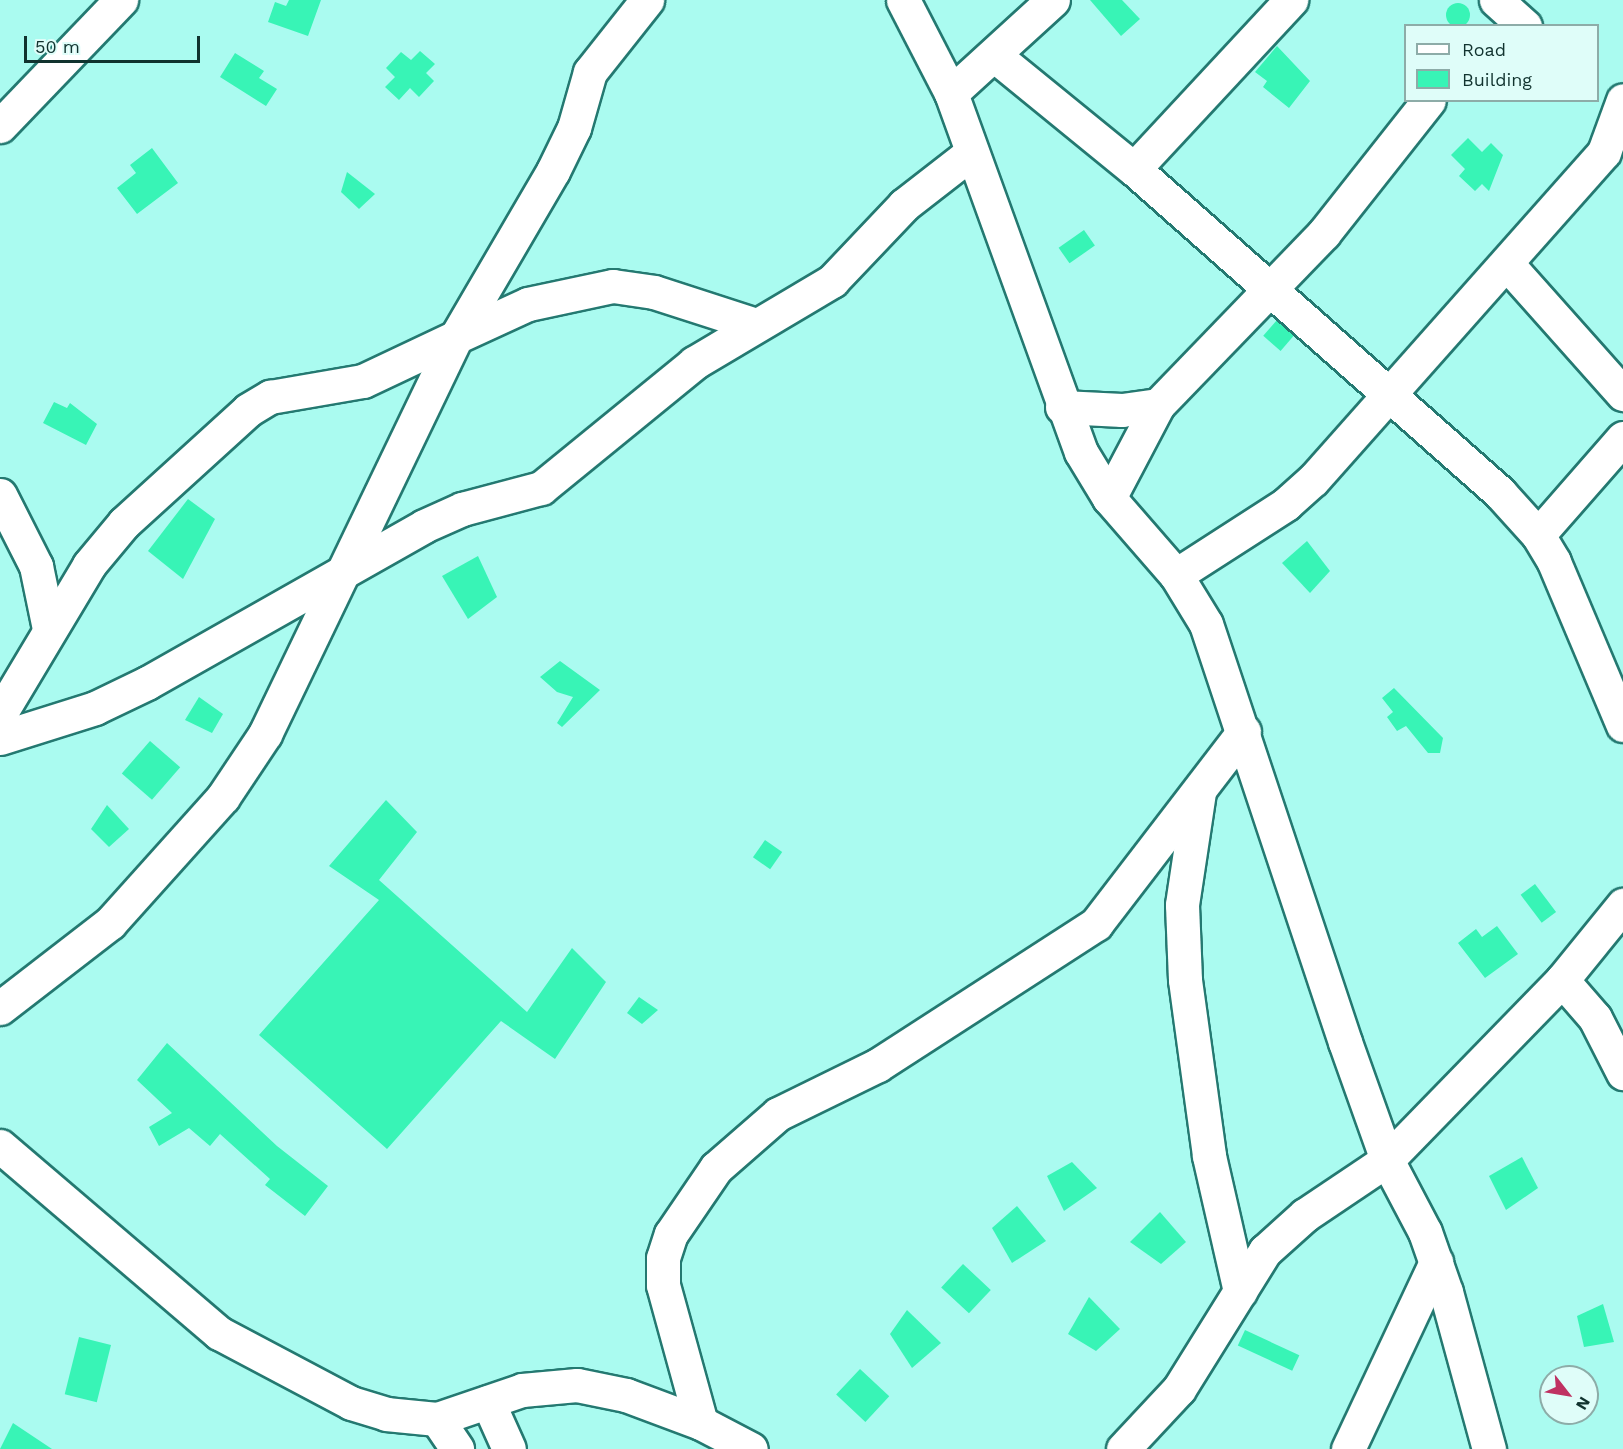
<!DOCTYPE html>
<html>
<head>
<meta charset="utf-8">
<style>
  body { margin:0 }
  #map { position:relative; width:1623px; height:1449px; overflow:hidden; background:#aafbf0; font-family:"Work Sans",sans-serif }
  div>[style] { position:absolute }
  .building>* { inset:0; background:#38f4b6; transform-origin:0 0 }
  .round { border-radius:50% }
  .roads { filter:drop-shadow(2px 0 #247971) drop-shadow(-2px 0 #247971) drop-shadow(0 2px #247971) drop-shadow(0 -2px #247971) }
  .minor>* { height:33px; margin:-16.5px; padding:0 16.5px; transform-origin:16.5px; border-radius:16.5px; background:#fff }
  span { translate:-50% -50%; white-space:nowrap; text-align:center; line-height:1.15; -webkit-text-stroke:6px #dffdf9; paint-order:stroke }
  .legend { position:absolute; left:1404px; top:24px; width:195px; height:78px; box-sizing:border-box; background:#dffdf9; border:2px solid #8daca8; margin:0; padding:8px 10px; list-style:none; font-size:18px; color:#11332f }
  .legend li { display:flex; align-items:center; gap:12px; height:30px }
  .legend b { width:30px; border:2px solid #8daca8 }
  .north { position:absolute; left:1539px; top:1365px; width:60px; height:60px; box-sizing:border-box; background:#dffdf9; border:2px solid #8daca8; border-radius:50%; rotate:121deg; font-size:16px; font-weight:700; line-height:24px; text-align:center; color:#11332f }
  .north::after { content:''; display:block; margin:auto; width:21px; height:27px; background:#bf3262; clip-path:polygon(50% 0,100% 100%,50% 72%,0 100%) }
  .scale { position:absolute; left:24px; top:36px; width:176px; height:27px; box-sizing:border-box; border:3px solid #11332f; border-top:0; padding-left:8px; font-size:18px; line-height:21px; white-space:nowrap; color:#11332f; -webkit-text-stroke:4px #dffdf9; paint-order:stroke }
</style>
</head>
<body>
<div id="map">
  <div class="building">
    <i style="clip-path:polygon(289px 0,321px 0,308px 36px,268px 22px,275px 2px,286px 6px)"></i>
    <i style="clip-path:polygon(1090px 0,1122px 0,1140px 19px,1121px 36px)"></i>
    <i class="round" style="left:1446px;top:3px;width:24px;height:24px"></i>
    <i style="clip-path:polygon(1277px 46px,1310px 81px,1289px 108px,1263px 87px,1267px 81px,1255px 72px)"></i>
    <i style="clip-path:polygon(420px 51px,435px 64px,426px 73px,434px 81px,419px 97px,410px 88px,399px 100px,385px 87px,395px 77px,386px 68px,401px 52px,411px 60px)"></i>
    <i style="clip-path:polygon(235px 53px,264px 71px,259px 78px,277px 89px,266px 106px,220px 77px)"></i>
    <i style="clip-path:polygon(1468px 138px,1482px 152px,1491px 143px,1503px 155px,1489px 191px,1482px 184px,1475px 191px,1459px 176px,1465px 169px,1451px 155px)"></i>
    <i style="clip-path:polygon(152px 148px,178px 183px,137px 214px,117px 188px,136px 173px,130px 165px)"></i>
    <i style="clip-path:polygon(347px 172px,375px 194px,359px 209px,341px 192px)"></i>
    <i style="left:1084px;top:230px;width:19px;height:31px;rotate:55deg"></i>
    <i style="left:1277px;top:320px;width:23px;height:21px;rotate:41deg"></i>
    <i style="clip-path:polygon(54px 402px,67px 408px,70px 403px,97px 424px,86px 445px,43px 423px)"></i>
    <i style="clip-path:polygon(188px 499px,215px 519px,183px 579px,148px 551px)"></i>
    <i style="clip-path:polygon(1307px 541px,1330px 571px,1310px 593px,1282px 563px)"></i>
    <i style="clip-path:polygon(478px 556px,497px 597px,468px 619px,442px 576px)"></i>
    <i style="clip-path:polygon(560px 661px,600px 690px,562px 727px,557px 723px,573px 697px,557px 692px,540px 677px)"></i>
    <i style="clip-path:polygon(1394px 688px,1443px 738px,1440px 753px,1428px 753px,1406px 726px,1397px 731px,1387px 717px,1393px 712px,1382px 698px)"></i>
    <i style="clip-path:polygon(199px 697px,223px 714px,212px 733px,185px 720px)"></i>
    <i style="left:150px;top:741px;width:40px;height:43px;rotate:41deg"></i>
    <i style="clip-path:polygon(386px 800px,417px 832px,379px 880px,527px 1012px,572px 948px,606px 982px,555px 1059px,501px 1021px,387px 1149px,259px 1035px,379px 900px,329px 866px)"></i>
    <i style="clip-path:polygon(107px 805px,129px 829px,109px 847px,91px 829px)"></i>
    <i style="left:765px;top:840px;width:21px;height:21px;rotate:35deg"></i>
    <i style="left:1535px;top:884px;width:35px;height:18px;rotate:53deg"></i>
    <i style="clip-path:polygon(1497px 926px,1518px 954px,1485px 978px,1458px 943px,1476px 929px,1482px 937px)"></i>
    <i style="clip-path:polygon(639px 997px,658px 1010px,642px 1024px,627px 1013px)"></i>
    <i style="clip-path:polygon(167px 1043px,277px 1146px,328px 1186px,305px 1216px,265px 1185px,270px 1179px,220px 1134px,210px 1146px,189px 1128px,159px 1146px,149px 1127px,172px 1113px,137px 1080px)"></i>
    <i style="clip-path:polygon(1522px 1157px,1538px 1188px,1506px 1210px,1489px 1176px)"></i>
    <i style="clip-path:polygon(1072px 1162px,1097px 1188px,1064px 1211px,1047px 1176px)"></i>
    <i style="clip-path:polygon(1017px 1206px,1046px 1241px,1012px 1263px,992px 1228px)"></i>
    <i style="clip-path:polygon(1160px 1212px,1186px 1242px,1161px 1264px,1130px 1242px)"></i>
    <i style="left:963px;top:1264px;width:38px;height:32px;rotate:43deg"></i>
    <i style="clip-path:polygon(1089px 1297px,1120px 1329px,1096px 1351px,1068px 1334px)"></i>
    <i style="clip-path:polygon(1603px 1304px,1614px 1342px,1584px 1347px,1577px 1316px)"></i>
    <i style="clip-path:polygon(907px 1310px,941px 1343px,912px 1368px,890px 1334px)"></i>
    <i style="left:1245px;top:1330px;width:60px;height:17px;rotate:25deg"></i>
    <i style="left:79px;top:1337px;width:33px;height:59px;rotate:14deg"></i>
    <i style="left:860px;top:1369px;width:40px;height:35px;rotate:43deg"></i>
    <i style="clip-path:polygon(13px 1423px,52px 1449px,0 1449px)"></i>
  </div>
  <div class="roads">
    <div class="minor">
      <i style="left:903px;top:0;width:105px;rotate:62.7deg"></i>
      <i style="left:951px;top:93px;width:382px;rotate:70.1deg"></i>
      <i style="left:1081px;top:452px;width:54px;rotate:58.7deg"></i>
      <i style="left:1109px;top:498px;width:102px;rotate:49deg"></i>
      <i style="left:1176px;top:575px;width:57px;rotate:58.5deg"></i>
      <i style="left:1206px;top:624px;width:441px;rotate:71.6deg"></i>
      <i style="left:1345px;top:1042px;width:125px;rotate:70.4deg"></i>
      <i style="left:1387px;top:1160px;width:81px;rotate:62.2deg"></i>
      <i style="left:1425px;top:1232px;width:64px;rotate:70.7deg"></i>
      <i style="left:1446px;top:1292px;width:163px;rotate:74.7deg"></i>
      <i style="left:1496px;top:0;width:39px;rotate:42deg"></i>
      <i style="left:994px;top:55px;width:181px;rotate:39.2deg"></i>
      <i style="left:1134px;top:169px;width:489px;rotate:41.5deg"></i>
      <i style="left:1500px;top:493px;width:57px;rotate:47.9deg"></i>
      <i style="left:1538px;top:535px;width:31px;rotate:59deg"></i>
      <i style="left:1554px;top:562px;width:177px;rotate:67.1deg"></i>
      <i style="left:951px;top:93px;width:138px;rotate:-42.4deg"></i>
      <i style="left:0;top:126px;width:175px;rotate:-46.2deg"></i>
      <i style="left:1134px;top:169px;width:231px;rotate:-47.1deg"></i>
      <i style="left:1508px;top:265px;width:173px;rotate:48.3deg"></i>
      <i style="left:1062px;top:407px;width:60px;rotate:2.9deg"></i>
      <i style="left:1122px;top:410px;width:36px;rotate:-8deg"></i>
      <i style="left:0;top:495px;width:80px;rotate:63.1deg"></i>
      <i style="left:36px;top:566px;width:64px;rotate:78.3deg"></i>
      <i style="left:1109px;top:498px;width:105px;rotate:-62.2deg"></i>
      <i style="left:1158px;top:405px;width:239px;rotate:-46deg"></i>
      <i style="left:1324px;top:233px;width:169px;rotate:-51.7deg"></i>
      <i style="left:1538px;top:535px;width:129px;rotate:-48.8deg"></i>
      <i style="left:1176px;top:575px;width:131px;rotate:-32.8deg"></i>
      <i style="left:1286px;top:504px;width:36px;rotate:-42deg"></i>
      <i style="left:1313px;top:480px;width:438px;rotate:-48.4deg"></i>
      <i style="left:1604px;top:152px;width:55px;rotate:-69.9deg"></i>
      <i style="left:0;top:714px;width:174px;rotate:-59.1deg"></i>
      <i style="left:89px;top:565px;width:55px;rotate:-50.2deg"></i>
      <i style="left:124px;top:523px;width:168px;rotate:-42.3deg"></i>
      <i style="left:248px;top:410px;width:26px;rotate:-31deg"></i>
      <i style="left:270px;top:397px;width:94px;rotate:-9.8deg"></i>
      <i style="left:363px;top:381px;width:103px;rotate:-25.3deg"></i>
      <i style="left:456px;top:337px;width:192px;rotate:-59.7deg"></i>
      <i style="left:553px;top:171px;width:48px;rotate:-64deg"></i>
      <i style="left:574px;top:128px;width:58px;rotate:-74.1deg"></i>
      <i style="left:590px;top:72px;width:92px;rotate:-51.6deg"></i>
      <i style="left:0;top:738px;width:100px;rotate:-17.5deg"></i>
      <i style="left:95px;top:708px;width:58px;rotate:-25.7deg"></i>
      <i style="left:147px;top:683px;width:318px;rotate:-29.5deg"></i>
      <i style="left:424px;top:526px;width:42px;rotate:-24.1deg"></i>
      <i style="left:462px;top:509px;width:82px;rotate:-14.9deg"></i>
      <i style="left:541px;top:488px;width:198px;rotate:-39.2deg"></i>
      <i style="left:694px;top:363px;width:161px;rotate:-30.7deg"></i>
      <i style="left:832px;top:281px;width:105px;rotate:-46.5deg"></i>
      <i style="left:904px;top:205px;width:86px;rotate:-37.9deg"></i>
      <i style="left:1199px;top:792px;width:114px;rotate:98.6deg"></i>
      <i style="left:1182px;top:905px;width:75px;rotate:87.7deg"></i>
      <i style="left:1185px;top:980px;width:178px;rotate:82.2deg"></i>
      <i style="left:1209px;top:1156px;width:139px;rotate:77.1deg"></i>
      <i style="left:1562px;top:980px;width:50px;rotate:49deg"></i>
      <i style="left:1595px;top:1018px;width:62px;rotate:63deg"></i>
      <i style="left:0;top:1008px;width:139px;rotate:-37.7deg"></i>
      <i style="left:110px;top:923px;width:169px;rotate:-48.1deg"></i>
      <i style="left:223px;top:797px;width:76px;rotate:-56.3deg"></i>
      <i style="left:265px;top:734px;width:441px;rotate:-64.3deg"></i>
      <i style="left:456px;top:337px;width:79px;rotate:-24.6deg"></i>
      <i style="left:528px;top:304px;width:87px;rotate:-12deg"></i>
      <i style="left:613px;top:286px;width:41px;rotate:8.3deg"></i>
      <i style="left:654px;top:292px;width:107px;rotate:17.9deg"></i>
      <i style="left:0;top:1146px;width:288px;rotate:40.5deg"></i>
      <i style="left:219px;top:1333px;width:149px;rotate:27.9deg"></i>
      <i style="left:351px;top:1403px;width:37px;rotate:17deg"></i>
      <i style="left:386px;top:1414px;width:51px;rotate:5.6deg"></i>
      <i style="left:437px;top:1419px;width:90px;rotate:-18.8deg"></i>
      <i style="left:522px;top:1390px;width:55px;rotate:-5.2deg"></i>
      <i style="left:577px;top:1385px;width:50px;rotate:11.5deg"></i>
      <i style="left:626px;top:1395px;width:80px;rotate:20.5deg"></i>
      <i style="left:701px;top:1423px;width:56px;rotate:27.5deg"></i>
      <i style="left:488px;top:1402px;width:51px;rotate:65.9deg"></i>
      <i style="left:437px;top:1419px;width:36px;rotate:56deg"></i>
      <i style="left:701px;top:1423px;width:143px;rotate:-105.4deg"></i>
      <i style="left:663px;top:1285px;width:27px;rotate:-90deg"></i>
      <i style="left:663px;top:1258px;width:25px;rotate:-72deg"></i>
      <i style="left:671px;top:1234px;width:80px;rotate:-55.7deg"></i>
      <i style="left:716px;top:1168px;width:82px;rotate:-41.1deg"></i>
      <i style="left:778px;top:1114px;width:111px;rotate:-26.1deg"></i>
      <i style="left:878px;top:1065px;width:260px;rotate:-32.9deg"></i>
      <i style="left:1096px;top:924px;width:243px;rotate:-52.5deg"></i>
      <i style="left:1123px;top:1449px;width:82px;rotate:-47deg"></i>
      <i style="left:1179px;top:1389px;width:163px;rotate:-58.1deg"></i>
      <i style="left:1265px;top:1251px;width:54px;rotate:-42deg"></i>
      <i style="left:1305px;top:1215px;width:99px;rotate:-33.9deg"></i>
      <i style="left:1387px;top:1160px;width:251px;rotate:-45.8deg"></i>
      <i style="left:1562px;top:980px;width:97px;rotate:-50.9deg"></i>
      <i style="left:1348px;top:1449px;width:207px;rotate:-64.8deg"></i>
    </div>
  </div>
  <ul class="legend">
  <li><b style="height:8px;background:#fff"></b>Road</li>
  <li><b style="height:16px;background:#38f4b6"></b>Building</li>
  </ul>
  <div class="north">N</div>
  <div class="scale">50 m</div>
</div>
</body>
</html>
